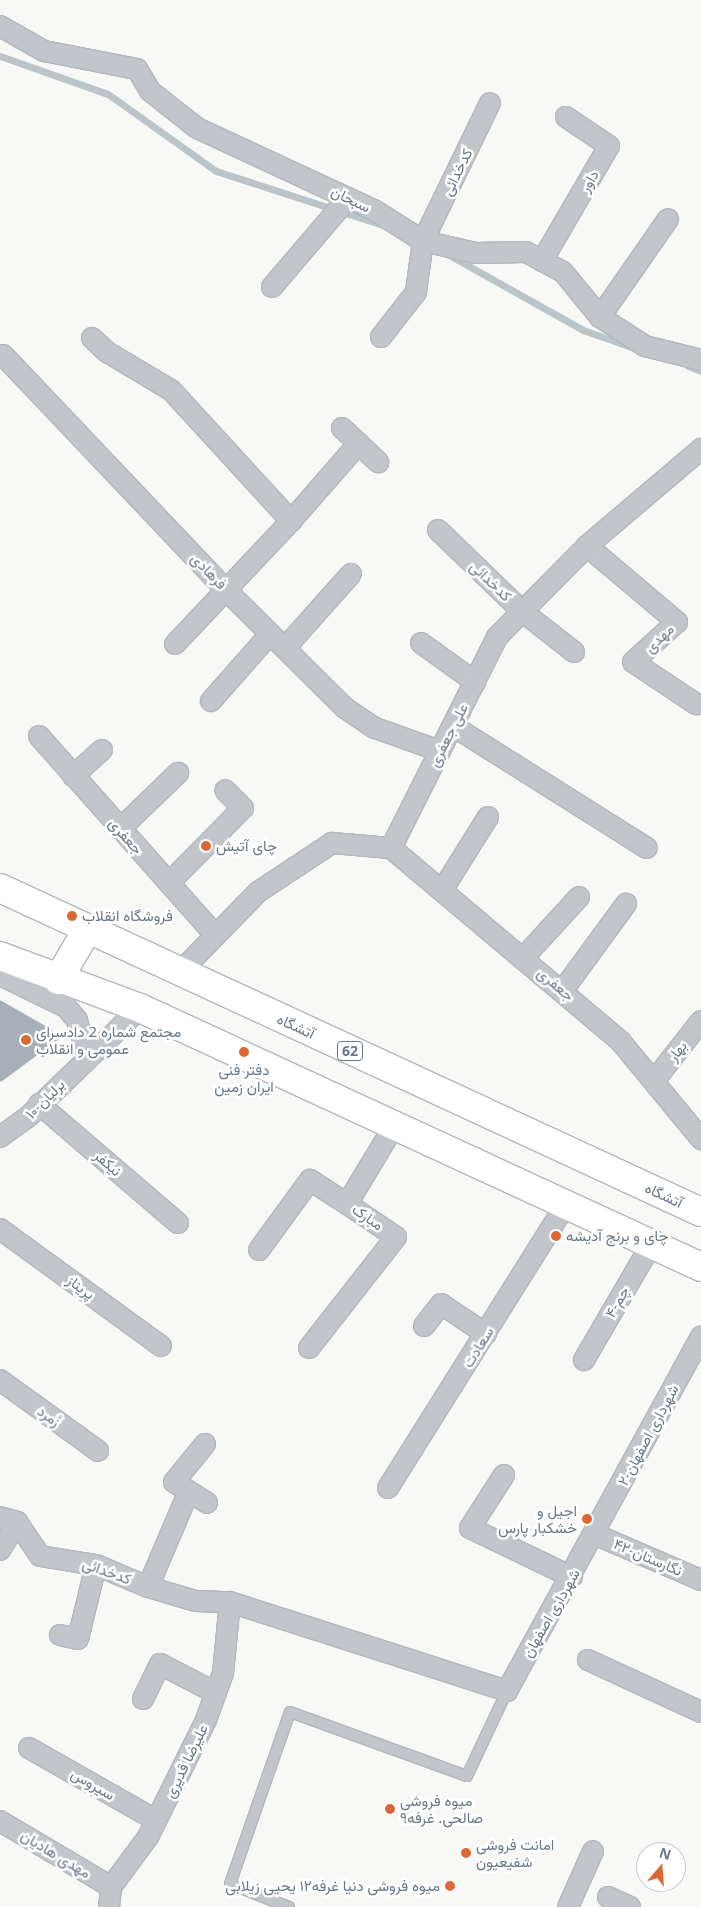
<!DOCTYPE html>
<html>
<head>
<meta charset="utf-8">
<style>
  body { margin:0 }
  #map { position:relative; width:701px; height:1907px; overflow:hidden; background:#f8f9f6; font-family:"Noto Sans",Vazirmatn,sans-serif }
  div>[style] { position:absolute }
  .stream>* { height:7px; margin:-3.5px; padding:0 3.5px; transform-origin:3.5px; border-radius:3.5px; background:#bac4c9 }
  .building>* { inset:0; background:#a8afb6 }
  .roads { filter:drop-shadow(1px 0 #b3b7bc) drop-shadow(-1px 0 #b3b7bc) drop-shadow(0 1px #b3b7bc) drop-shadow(0 -1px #b3b7bc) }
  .lane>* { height:10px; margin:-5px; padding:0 5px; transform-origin:5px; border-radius:5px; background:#c2c5c9 }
  .street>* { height:20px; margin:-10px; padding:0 10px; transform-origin:10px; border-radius:10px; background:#c2c5c9 }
  .primary>* { height:28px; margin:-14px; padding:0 14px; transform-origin:14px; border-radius:14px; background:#fff }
  .dots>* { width:14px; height:14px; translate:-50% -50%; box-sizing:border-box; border:2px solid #fff; border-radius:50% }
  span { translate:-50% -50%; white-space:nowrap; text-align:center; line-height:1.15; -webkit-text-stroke:5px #fff; paint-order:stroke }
  .shield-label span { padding:1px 4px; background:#fff; border:1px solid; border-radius:4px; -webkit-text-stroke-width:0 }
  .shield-label { font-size:14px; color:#697786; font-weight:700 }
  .street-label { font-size:15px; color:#697786 }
  .poi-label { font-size:15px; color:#697786 }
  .left { translate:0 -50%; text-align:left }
  .right { translate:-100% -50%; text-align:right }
  .north { position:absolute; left:636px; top:1842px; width:50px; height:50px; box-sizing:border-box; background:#fff; border:1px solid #c3c9cf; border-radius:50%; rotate:18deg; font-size:14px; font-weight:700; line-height:20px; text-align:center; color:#697786 }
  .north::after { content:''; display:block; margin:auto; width:18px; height:22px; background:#dd6732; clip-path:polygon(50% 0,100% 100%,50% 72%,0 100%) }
</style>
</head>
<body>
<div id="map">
  <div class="stream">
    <i style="left:0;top:56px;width:114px;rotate:19.4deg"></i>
    <i style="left:108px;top:94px;width:133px;rotate:35.5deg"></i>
    <i style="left:216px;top:171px;width:176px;rotate:17.9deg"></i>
    <i style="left:449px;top:255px;width:154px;rotate:29.2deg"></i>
    <i style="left:583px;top:330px;width:51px;rotate:19.5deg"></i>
    <i style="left:688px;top:366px;width:14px;rotate:21deg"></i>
  </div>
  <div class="building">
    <i style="clip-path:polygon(0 1000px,63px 1036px,1px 1082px,0 1081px)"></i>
  </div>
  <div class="roads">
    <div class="lane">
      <i style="left:289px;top:1907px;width:63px;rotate:-158.7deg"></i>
      <i style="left:230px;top:1884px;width:182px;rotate:-70.8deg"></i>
      <i style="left:290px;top:1712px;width:188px;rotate:19.9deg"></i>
      <i style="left:467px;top:1776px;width:94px;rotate:-64.8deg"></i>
    </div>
    <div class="street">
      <i style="left:0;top:26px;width:51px;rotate:29.6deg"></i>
      <i style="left:44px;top:51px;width:95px;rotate:11deg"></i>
      <i style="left:137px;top:69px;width:26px;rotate:59deg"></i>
      <i style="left:150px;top:91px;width:60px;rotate:38.2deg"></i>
      <i style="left:197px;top:128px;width:195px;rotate:24.9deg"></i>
      <i style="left:374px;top:210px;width:58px;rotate:32.3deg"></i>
      <i style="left:423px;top:241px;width:54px;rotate:12.8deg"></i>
      <i style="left:476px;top:253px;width:50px;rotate:-1.1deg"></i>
      <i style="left:526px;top:252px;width:42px;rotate:28.4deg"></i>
      <i style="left:563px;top:272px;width:58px;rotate:50.6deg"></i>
      <i style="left:600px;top:317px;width:54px;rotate:32.8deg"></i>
      <i style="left:645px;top:346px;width:58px;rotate:14deg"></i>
      <i style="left:542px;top:261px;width:133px;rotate:-59.8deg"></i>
      <i style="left:609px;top:146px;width:52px;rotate:-146deg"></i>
      <i style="left:272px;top:287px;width:117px;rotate:-49.5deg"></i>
      <i style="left:600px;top:317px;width:119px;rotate:-55.2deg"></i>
      <i style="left:381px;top:337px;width:57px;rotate:-52.1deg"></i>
      <i style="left:416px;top:292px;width:51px;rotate:-82.2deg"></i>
      <i style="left:423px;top:241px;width:153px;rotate:-64.1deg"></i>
      <i style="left:92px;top:338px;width:21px;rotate:43deg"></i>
      <i style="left:107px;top:352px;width:74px;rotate:30.7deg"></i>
      <i style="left:171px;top:390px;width:178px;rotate:47.5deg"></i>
      <i style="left:291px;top:521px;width:169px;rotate:133.3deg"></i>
      <i style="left:3px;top:355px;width:325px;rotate:46.5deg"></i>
      <i style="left:227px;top:591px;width:166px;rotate:44.8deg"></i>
      <i style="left:345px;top:708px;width:36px;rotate:34deg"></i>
      <i style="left:375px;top:728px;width:69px;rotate:19.5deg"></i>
      <i style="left:342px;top:428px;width:50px;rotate:43.4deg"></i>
      <i style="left:291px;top:521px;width:103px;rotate:-48.9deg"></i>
      <i style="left:438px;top:530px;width:118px;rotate:44deg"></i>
      <i style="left:523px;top:612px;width:65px;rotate:38.1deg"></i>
      <i style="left:587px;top:546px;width:118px;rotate:40.2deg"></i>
      <i style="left:677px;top:622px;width:59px;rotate:137.7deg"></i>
      <i style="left:633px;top:662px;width:76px;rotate:33.7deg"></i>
      <i style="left:421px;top:643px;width:67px;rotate:35.8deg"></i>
      <i style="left:285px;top:648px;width:99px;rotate:-48.3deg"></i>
      <i style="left:211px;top:701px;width:89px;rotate:-48.6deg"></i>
      <i style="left:453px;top:726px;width:229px;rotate:32.2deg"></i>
      <i style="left:39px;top:736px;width:266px;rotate:48.5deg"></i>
      <i style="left:73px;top:776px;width:39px;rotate:-42deg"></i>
      <i style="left:120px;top:829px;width:81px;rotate:-44deg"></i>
      <i style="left:391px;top:848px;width:301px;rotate:40.1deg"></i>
      <i style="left:621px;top:1042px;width:126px;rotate:50.5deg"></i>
      <i style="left:169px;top:883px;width:105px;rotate:-45.4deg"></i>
      <i style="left:243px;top:808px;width:25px;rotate:-135deg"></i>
      <i style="left:443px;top:889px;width:85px;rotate:-58deg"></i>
      <i style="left:525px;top:956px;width:80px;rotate:-47.5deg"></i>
      <i style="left:180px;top:972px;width:112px;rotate:-45.7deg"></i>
      <i style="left:258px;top:892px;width:89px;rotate:-33.5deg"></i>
      <i style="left:332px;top:843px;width:59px;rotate:4.8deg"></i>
      <i style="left:391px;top:848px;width:236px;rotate:-63.3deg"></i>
      <i style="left:497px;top:637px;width:128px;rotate:-45.3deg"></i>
      <i style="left:587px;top:546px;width:150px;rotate:-40.4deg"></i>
      <i style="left:0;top:975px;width:73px;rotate:25.9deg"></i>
      <i style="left:66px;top:1007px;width:17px;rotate:50deg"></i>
      <i style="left:77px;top:1020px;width:39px;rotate:75deg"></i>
      <i style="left:563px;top:990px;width:107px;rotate:-53.8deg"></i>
      <i style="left:654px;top:1081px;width:76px;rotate:-51.9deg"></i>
      <i style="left:39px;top:1104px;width:183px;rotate:40.6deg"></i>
      <i style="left:0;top:1137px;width:34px;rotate:-36deg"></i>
      <i style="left:28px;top:1117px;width:156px;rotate:-44.2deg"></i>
      <i style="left:0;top:1229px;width:199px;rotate:36deg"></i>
      <i style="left:259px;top:1250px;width:87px;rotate:-53.9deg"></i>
      <i style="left:310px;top:1180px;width:44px;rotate:33deg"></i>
      <i style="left:424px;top:1326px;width:28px;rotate:-52deg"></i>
      <i style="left:441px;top:1304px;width:54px;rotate:33.7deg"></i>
      <i style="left:309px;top:1348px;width:141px;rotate:-51.9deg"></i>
      <i style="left:396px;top:1237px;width:59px;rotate:-146deg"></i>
      <i style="left:347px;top:1204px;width:91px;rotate:-58.9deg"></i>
      <i style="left:584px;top:1360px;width:133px;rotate:-59.8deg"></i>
      <i style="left:0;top:1380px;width:121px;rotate:35.9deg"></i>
      <i style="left:205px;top:1444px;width:49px;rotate:129.2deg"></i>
      <i style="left:174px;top:1482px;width:39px;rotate:32deg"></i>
      <i style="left:504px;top:1475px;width:63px;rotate:122.7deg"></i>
      <i style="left:470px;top:1528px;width:113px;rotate:25.7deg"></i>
      <i style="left:388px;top:1488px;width:335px;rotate:-57.9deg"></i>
      <i style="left:0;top:1517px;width:18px;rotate:16deg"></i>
      <i style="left:17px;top:1522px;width:41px;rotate:55.9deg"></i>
      <i style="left:40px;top:1556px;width:57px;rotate:9.1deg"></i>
      <i style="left:96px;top:1565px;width:56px;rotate:22.9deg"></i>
      <i style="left:148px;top:1587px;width:50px;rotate:16.3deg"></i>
      <i style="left:196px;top:1601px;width:34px;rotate:2deg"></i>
      <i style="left:230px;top:1602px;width:291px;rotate:17.8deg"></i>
      <i style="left:507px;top:1691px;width:404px;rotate:-61.3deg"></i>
      <i style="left:594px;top:1534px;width:116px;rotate:23.3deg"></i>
      <i style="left:0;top:1550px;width:33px;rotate:-59deg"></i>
      <i style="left:148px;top:1587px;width:102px;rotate:-66.9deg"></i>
      <i style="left:60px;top:1635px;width:18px;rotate:13deg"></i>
      <i style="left:78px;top:1639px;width:76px;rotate:-76.3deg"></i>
      <i style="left:588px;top:1660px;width:124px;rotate:24.7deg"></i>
      <i style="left:143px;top:1699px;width:39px;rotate:-64deg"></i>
      <i style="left:160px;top:1664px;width:63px;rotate:27.4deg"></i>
      <i style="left:29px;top:1748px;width:146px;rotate:29.6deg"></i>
      <i style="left:0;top:1821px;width:129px;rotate:30.7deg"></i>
      <i style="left:608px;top:1897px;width:24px;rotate:24deg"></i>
      <i style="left:109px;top:1907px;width:20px;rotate:-84deg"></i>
      <i style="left:111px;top:1887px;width:62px;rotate:-53.5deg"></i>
      <i style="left:148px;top:1837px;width:131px;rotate:-63.6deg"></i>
      <i style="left:206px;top:1720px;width:50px;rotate:-70.1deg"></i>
      <i style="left:223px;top:1673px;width:71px;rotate:-84.4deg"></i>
      <i style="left:568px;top:1907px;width:61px;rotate:-65.9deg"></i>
    </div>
    <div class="primary">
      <i style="left:0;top:888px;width:772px;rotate:24.81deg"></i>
      <i style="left:0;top:956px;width:149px;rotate:20.4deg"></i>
      <i style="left:140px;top:1008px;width:618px;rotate:24.78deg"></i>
      <i style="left:58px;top:980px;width:58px;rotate:-59.9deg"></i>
    </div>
  </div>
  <div class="dots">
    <i style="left:206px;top:846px;background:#dd6732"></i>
    <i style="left:72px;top:916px;background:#dd6732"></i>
    <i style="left:26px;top:1040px;background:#dd6732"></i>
    <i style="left:244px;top:1052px;background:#dd6732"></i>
    <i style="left:556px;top:1236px;background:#dd6732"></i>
    <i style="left:587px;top:1519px;background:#dd6732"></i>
    <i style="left:390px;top:1809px;background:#dd6732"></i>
    <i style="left:466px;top:1853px;background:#dd6732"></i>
    <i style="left:450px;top:1886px;background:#dd6732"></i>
  </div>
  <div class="shield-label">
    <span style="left:350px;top:1051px">62</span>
  </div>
  <div class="street-label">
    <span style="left:457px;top:172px;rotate:-64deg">کدخدائی</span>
    <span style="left:589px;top:181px;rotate:-60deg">داور</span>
    <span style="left:351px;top:199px;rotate:26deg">سبحان</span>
    <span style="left:209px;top:571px;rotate:46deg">فرهادی</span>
    <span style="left:491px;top:581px;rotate:44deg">کدخدائی</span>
    <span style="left:659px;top:638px;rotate:-43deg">مهدی</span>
    <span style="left:448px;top:735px;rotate:-63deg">علی جعفری</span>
    <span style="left:126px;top:836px;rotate:48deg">جعفری</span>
    <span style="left:556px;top:984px;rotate:41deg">جعفری</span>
    <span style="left:296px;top:1026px;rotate:25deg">آتشگاه</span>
    <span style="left:677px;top:1051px;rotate:-52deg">بهار</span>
    <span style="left:45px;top:1099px;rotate:-45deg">۱۰-برلیان</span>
    <span style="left:108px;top:1163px;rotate:41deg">نیکفر</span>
    <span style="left:664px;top:1195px;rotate:25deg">آتشگاه</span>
    <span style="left:368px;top:1217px;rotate:35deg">مبارک</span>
    <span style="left:81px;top:1287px;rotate:36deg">پریناز</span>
    <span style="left:617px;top:1302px;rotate:-60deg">۴-چم</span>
    <span style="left:478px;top:1347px;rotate:-58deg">سعادت</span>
    <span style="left:49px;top:1416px;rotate:36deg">زُمرد</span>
    <span style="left:648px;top:1435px;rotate:-62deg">۲-شهرداری اصفهان</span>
    <span style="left:648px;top:1557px;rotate:23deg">۴۲-نگارستان</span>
    <span style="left:107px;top:1571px;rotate:20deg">کدخدائی</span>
    <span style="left:551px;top:1613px;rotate:-60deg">شهرداری اصفهان</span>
    <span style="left:186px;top:1761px;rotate:-64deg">علیرضا قدیری</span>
    <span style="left:93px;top:1784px;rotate:30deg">سیروس</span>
    <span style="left:56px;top:1854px;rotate:31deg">مهدی هادیان</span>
  </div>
  <div class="poi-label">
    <span class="left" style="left:216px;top:846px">چای آتیش</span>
    <span class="left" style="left:82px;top:916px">فروشگاه انقلاب</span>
    <span class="left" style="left:36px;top:1040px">مجتمع شماره 2 دادسرای<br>عمومی و انقلاب</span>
    <span style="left:244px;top:1078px">دفتر فنی<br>ایران زمین</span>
    <span class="left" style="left:566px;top:1236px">چای و برنج آدیشه</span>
    <span class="right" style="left:577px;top:1519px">اجیل و<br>خشکبار پارس</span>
    <span class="left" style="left:400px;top:1809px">میوه فروشی<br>صالحی. غرفه۹</span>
    <span class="left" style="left:476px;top:1853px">امانت فروشی<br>شفیعیون</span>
    <span class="right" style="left:440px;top:1886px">میوه فروشی دنیا غرفه۱۲ یحیی زیلابی</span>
  </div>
  <div class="north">N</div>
</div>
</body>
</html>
